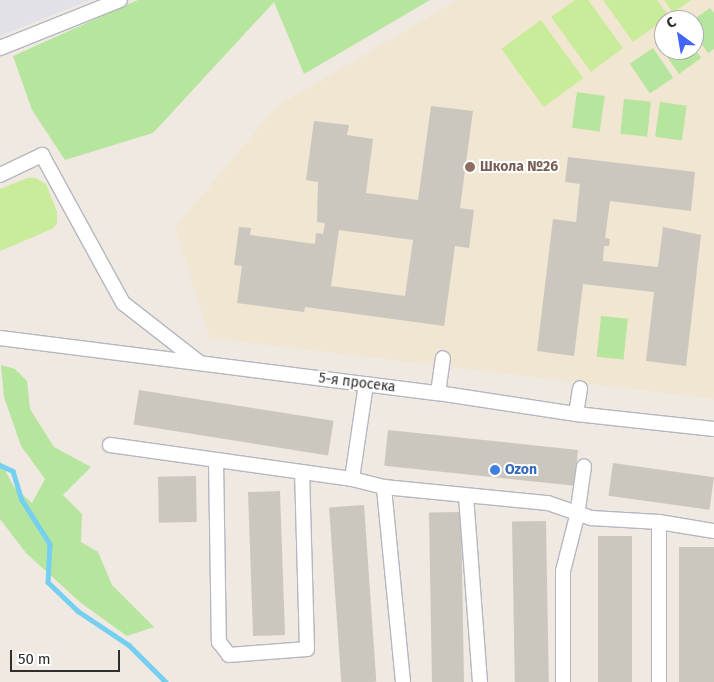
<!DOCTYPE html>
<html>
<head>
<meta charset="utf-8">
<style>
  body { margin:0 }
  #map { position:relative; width:714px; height:682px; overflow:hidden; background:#efe9e1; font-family:"Fira Sans",sans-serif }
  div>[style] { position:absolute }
  .industrial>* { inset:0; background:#e3e1e8 }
  .education>* { inset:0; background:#f0e6d1 }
  .green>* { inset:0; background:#b6e59e; transform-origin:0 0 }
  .pitch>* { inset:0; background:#c9ec9a; transform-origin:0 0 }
  .stream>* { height:4.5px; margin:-2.25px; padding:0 2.25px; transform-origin:2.25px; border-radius:2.25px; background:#75cff0 }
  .building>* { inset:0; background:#cbc7bf; transform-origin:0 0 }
  .roads { filter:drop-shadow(1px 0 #b4b7c1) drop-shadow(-1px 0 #b4b7c1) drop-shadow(0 1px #b4b7c1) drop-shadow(0 -1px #b4b7c1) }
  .minor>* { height:14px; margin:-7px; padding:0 7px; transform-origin:7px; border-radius:7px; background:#fff }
  .dots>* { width:14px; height:14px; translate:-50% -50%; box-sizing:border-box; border:2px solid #fff; border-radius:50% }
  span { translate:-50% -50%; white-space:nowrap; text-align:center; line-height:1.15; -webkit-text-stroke:4px #fff; paint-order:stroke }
  .education-label { font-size:14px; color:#785e54; font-weight:700 }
  .left { translate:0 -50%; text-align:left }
  .street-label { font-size:14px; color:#2e2e2e }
  .shop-label { font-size:14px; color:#366cbe; font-weight:700 }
  .north { position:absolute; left:654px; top:10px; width:50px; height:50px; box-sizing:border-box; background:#fff; border:1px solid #ababab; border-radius:50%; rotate:328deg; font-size:14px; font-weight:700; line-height:20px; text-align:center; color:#2e2e2e }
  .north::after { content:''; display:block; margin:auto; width:18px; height:22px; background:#4264fb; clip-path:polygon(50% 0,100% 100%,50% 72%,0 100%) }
  .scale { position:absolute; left:10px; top:650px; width:110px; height:22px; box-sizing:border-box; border:2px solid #2e2e2e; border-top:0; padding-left:6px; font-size:15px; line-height:18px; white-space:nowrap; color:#2e2e2e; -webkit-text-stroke:4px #fff; paint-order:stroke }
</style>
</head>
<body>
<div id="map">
  <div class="industrial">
    <i style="clip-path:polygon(0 0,90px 0,0 36px)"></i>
  </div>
  <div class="education">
    <i style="clip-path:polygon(evenodd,457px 0,714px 0,714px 399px,210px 338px,175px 228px,276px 107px,457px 0,664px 20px,694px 20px,694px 50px,664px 50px,664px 20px)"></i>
  </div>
  <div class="green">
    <i style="clip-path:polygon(138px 0,430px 0,304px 74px,274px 2px,153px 133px,65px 160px,32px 110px,13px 56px)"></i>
    <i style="clip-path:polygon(710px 8px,714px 13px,714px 49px,708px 53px,694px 33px,693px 20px)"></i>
    <i style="clip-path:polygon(664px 40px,664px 50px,694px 50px,694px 47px,701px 58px,679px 74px,658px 44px)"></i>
    <i style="left:653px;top:48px;width:36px;height:28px;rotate:56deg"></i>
    <i style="left:577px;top:92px;width:28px;height:36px;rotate:8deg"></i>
    <i style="left:624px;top:99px;width:27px;height:35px;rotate:6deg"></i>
    <i style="left:660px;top:102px;width:27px;height:35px;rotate:8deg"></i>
    <i style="left:601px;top:316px;width:27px;height:41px;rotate:6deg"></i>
    <i style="clip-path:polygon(1px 365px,15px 369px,27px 381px,30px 409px,54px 447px,91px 467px,63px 495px,82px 514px,81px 542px,98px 552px,112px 585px,154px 627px,127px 636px,81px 603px,26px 553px,0 519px,0 461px,14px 487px,32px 503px,45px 479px,21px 446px,4px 397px)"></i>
  </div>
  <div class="pitch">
    <i style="clip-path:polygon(575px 0,588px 0,623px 48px,591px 72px,551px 17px)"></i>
    <i style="clip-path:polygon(603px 0,657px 0,669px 16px,633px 42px)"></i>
    <i style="clip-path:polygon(664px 0,691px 0,673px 13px)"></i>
    <i style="left:541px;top:20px;width:72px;height:49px;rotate:54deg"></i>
    <i style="clip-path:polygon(27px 178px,36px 178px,46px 184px,57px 212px,57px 224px,52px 229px,0 251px,0 189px)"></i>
  </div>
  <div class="stream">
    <i style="left:0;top:465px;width:14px;rotate:25deg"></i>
    <i style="left:13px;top:471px;width:30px;rotate:73deg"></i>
    <i style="left:22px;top:500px;width:52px;rotate:57.5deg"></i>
    <i style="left:50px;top:544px;width:38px;rotate:93deg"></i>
    <i style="left:48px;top:582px;width:42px;rotate:44deg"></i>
    <i style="left:78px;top:611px;width:61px;rotate:33.7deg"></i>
    <i style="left:129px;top:645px;width:52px;rotate:45deg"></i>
  </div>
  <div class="building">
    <i style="clip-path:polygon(evenodd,431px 106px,473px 111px,460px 208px,474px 210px,469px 248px,455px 246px,444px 326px,305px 307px,304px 312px,237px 303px,242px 266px,234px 265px,239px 227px,251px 228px,250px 235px,315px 244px,316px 233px,323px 234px,325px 223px,317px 222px,318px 182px,306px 180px,314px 121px,349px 125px,347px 135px,373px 139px,366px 193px,418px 200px,431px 106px,339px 230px,413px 240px,405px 296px,331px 286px,339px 230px)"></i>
    <i style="clip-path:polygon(568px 157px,695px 172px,691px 211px,610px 201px,605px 238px,610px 239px,609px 246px,604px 246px,603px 261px,658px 267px,663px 227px,701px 235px,686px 366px,646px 361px,654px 292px,583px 284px,574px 356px,537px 351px,553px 219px,576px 222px,580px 184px,565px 182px)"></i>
    <i style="left:139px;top:390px;width:197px;height:35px;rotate:9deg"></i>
    <i style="left:388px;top:430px;width:191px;height:36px;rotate:6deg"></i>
    <i style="left:613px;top:463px;width:102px;height:33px;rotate:8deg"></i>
    <i style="left:196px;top:476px;width:46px;height:38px;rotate:89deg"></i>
    <i style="left:280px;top:491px;width:144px;height:32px;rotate:88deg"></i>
    <i style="left:364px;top:505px;width:177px;height:35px;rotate:86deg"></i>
    <i style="left:461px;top:512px;width:170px;height:32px;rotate:89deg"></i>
    <i style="left:546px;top:521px;width:161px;height:34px;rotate:89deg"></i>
    <i style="left:598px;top:536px;width:34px;height:146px"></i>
    <i style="left:714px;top:547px;width:135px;height:35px;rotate:90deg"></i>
  </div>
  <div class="roads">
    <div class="minor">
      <i style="left:0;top:48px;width:129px;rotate:-21.8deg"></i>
      <i style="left:0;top:175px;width:47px;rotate:-25.5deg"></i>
      <i style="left:42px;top:155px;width:169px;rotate:61.3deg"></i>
      <i style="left:123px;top:303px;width:98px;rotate:37.9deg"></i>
      <i style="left:0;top:338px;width:441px;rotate:7.2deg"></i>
      <i style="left:438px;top:393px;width:140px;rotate:8.7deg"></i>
      <i style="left:576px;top:414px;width:139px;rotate:6.2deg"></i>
      <i style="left:366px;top:384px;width:96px;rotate:98.4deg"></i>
      <i style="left:352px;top:479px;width:33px;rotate:14deg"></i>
      <i style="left:438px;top:393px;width:35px;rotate:-82deg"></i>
      <i style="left:576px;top:414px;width:26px;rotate:-81deg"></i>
      <i style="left:110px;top:445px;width:244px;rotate:8deg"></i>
      <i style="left:216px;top:460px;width:182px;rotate:89.1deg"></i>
      <i style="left:219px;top:642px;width:16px;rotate:52deg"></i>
      <i style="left:229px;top:655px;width:78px;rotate:-4.4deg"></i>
      <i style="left:307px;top:649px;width:177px;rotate:-91.6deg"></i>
      <i style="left:466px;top:496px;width:187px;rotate:85.7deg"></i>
      <i style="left:403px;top:682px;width:196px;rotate:-95.6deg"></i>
      <i style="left:384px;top:487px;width:165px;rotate:5.6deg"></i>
      <i style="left:548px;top:503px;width:46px;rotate:19.2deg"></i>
      <i style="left:591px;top:518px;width:68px;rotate:3.4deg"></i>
      <i style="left:659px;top:522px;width:56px;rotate:9.3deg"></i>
      <i style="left:563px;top:682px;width:111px;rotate:-90deg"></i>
      <i style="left:563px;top:571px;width:57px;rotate:-75.7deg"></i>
      <i style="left:577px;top:516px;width:50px;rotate:-82deg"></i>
      <i style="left:659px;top:682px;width:160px;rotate:-90deg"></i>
    </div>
  </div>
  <div class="dots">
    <i style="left:470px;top:167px;background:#8d6e63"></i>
    <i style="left:495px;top:470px;background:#3f7fe0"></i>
  </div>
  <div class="education-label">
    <span class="left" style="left:480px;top:167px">Школа №26</span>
  </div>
  <div class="street-label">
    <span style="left:357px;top:383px;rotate:7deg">5-я просека</span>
  </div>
  <div class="shop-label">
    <span class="left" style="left:505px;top:470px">Ozon</span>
  </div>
  <div class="north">С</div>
  <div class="scale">50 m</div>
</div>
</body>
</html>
